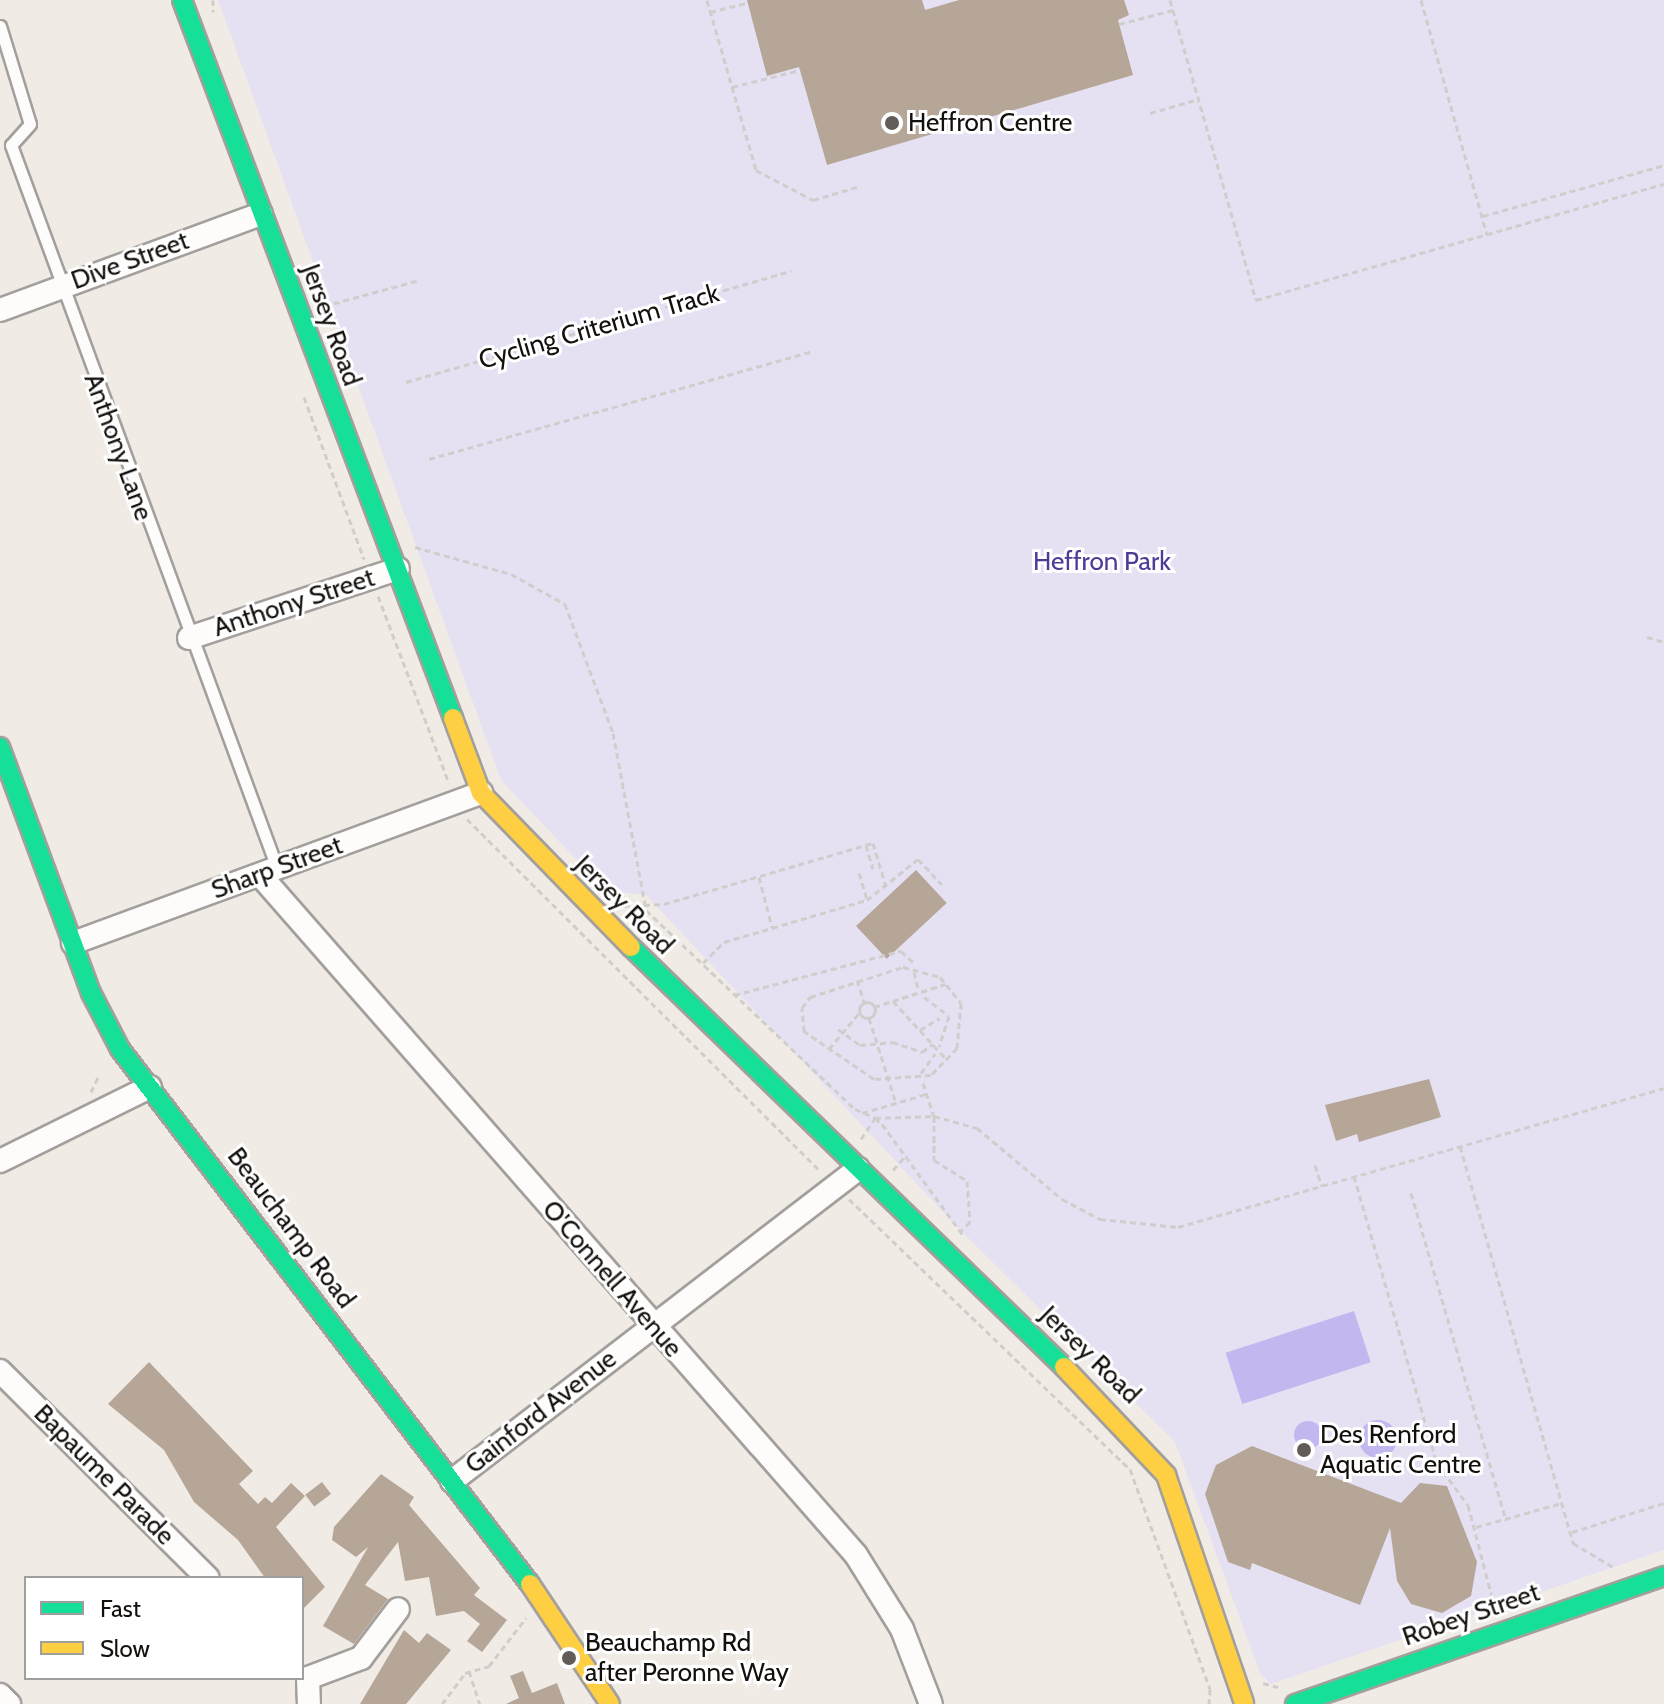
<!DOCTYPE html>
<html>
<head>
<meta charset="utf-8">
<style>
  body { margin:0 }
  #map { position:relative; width:1664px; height:1704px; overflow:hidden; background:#f1ebe6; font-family:Cabin,sans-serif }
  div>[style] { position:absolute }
  .green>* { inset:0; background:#e5e1f3 }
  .water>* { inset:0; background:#c2b7ef; transform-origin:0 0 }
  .round { border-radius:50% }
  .building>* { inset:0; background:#b6a697; transform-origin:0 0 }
  .path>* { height:3px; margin-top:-1.5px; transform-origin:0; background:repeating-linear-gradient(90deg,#d0cecd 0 6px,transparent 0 10px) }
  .path>.ring { margin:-1.5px; padding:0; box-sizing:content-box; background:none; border:3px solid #d0cecd; border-radius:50% }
  .roads { filter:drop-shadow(2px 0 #a39f9c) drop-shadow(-2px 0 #a39f9c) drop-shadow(0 2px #a39f9c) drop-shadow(0 -2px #a39f9c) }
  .lane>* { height:11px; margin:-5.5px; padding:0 5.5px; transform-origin:5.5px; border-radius:5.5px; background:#fdfcfb }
  .street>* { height:22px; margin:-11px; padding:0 11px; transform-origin:11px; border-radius:11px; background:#fdfcfb }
  .fast>* { height:18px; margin:-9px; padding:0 9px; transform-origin:9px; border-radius:9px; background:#16e098 }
  .slow>* { height:18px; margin:-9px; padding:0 9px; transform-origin:9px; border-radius:9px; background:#ffcf43 }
  .dots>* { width:22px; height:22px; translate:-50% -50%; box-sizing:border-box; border:4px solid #fff; border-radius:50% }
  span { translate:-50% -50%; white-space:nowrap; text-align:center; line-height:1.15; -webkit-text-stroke:6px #fff; paint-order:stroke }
  .poi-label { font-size:26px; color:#130f0c }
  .left { translate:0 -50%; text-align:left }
  .street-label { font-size:26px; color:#130f0c }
  .park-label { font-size:26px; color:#513996 }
  .legend { position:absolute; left:24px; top:1576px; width:280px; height:104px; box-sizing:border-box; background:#fff; border:2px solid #a19f9e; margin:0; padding:10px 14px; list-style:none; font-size:24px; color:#130f0c }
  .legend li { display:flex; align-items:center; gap:16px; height:40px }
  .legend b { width:40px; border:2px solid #a19f9e }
</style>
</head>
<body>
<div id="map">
  <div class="green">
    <i style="clip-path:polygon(218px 0,1664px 0,1664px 1550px,1271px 1684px,1260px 1673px,1175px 1442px,961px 1231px,646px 895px,606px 891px,501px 780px)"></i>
  </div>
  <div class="water">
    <i style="left:1354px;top:1311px;width:54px;height:135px;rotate:72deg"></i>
    <i class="round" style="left:1359px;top:1420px;width:38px;height:38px"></i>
    <i class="round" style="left:1294px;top:1421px;width:28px;height:28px"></i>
  </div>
  <div class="building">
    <i style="clip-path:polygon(747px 0,922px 0,925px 10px,959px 0,1124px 0,1129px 15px,1118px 20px,1133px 75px,827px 165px,799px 67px,767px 76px)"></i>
    <i style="left:916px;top:870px;width:45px;height:82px;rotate:47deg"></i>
    <i style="clip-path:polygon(1429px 1079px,1441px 1117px,1359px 1142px,1357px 1134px,1336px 1141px,1325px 1105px)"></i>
    <i style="clip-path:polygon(149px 1362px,253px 1471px,239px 1484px,258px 1504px,265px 1497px,272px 1503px,291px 1483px,305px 1496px,276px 1527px,325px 1587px,302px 1610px,302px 1578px,265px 1578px,238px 1540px,194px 1502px,164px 1450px,108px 1404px)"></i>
    <i style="clip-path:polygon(1252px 1446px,1401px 1503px,1420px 1483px,1447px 1486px,1477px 1562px,1471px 1596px,1442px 1613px,1411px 1604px,1397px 1581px,1390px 1528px,1360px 1605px,1252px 1563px,1250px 1570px,1228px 1562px,1205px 1494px,1216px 1465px)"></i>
    <i style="clip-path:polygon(381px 1474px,414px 1497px,409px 1505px,480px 1588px,474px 1595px,507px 1620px,482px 1652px,467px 1641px,480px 1624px,464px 1611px,436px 1616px,429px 1577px,405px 1581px,398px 1542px,365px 1585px,388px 1599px,354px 1644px,323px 1626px,368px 1547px,356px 1557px,332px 1540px,334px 1527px)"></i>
    <i style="left:322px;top:1482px;width:15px;height:21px;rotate:53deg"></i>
    <i style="clip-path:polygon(404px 1630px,419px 1643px,427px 1633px,451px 1650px,406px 1704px,360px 1704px)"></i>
    <i style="clip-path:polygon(523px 1671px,532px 1693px,557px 1683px,565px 1704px,506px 1704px,519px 1698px,510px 1676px)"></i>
  </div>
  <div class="path">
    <i style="left:213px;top:0;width:12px;rotate:90deg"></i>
    <i style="left:707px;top:0;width:177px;rotate:73.9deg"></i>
    <i style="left:756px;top:170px;width:64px;rotate:27.8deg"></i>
    <i style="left:813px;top:200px;width:46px;rotate:-16.5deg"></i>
    <i style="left:1170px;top:0;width:312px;rotate:74deg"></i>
    <i style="left:1256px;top:300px;width:424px;rotate:-15.9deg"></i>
    <i style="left:1421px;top:0;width:244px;rotate:74.3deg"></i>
    <i style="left:710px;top:12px;width:37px;rotate:-14deg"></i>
    <i style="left:1119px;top:24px;width:56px;rotate:-14.5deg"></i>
    <i style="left:732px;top:87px;width:70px;rotate:-14deg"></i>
    <i style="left:1150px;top:113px;width:51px;rotate:-15.9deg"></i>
    <i style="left:1483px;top:216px;width:188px;rotate:-15.7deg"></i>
    <i style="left:324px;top:306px;width:99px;rotate:-15.2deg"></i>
    <i style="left:406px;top:382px;width:401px;rotate:-16.1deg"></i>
    <i style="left:304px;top:397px;width:173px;rotate:69.7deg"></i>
    <i style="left:429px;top:459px;width:400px;rotate:-15.7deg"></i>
    <i style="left:415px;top:547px;width:100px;rotate:15.7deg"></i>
    <i style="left:511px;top:574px;width:62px;rotate:29.1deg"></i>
    <i style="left:565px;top:604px;width:138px;rotate:69.6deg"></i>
    <i style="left:613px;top:733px;width:180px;rotate:79.4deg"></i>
    <i style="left:646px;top:910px;width:289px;rotate:43.6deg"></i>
    <i style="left:855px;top:1109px;width:22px;rotate:24deg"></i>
    <i style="left:875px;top:1118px;width:59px;rotate:-1.9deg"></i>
    <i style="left:934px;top:1116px;width:45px;rotate:15.6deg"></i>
    <i style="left:977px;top:1128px;width:111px;rotate:39.9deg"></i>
    <i style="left:1062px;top:1199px;width:43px;rotate:27.8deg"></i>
    <i style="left:1100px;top:1219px;width:78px;rotate:5.9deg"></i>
    <i style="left:1178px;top:1227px;width:505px;rotate:-15.96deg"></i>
    <i style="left:378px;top:596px;width:200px;rotate:69.2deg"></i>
    <i style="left:1647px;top:637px;width:18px;rotate:16deg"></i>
    <i style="left:467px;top:819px;width:499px;rotate:44.9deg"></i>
    <i style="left:866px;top:845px;width:25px;rotate:74deg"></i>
    <i style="left:859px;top:873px;width:28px;rotate:73deg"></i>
    <i style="left:759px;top:877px;width:52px;rotate:75.4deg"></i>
    <i style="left:624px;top:906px;width:40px;rotate:-2.9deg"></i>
    <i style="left:664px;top:904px;width:218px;rotate:-16.3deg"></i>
    <i style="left:873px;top:843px;width:49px;rotate:73.4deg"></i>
    <i style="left:703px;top:963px;width:30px;rotate:-45deg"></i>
    <i style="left:724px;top:942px;width:149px;rotate:-16.4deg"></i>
    <i style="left:867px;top:900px;width:65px;rotate:-38.8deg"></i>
    <i style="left:918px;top:859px;width:35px;rotate:47deg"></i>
    <i style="left:903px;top:967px;width:38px;rotate:15deg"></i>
    <i style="left:940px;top:977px;width:33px;rotate:51deg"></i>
    <i style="left:961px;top:1003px;width:45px;rotate:95.1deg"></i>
    <i style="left:957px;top:1048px;width:37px;rotate:134deg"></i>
    <i style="left:931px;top:1075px;width:57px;rotate:176deg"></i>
    <i style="left:874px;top:1079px;width:85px;rotate:-145.6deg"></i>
    <i style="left:804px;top:1031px;width:23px;rotate:-95deg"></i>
    <i style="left:802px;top:1008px;width:14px;rotate:-54deg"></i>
    <i style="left:810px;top:997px;width:98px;rotate:-17.9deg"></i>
    <i style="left:914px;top:972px;width:16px;rotate:76deg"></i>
    <i style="left:857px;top:980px;width:23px;rotate:72deg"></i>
    <i style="left:734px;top:995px;width:173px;rotate:-14.8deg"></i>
    <i style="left:901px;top:951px;width:19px;rotate:43deg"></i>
    <i style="left:924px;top:997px;width:31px;rotate:37deg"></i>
    <i style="left:949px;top:1016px;width:32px;rotate:108deg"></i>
    <i style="left:902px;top:998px;width:40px;rotate:-18deg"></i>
    <i style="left:893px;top:1001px;width:80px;rotate:47.5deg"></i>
    <i class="ring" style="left:859px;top:1002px;width:13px;height:13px"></i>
    <i style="left:874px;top:1007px;width:75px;rotate:-17.9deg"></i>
    <i style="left:869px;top:1018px;width:86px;rotate:72.4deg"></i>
    <i style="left:838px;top:1029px;width:27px;rotate:36deg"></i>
    <i style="left:860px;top:1045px;width:32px;rotate:-5deg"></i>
    <i style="left:892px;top:1042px;width:32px;rotate:18deg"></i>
    <i style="left:922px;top:1052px;width:14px;rotate:-36deg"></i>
    <i style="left:920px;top:1030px;width:23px;rotate:-31deg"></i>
    <i style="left:829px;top:1049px;width:47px;rotate:-50.2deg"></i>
    <i style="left:921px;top:1073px;width:24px;rotate:-54deg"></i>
    <i style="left:923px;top:1083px;width:35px;rotate:72deg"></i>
    <i style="left:934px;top:1116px;width:44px;rotate:90deg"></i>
    <i style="left:934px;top:1160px;width:39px;rotate:32deg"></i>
    <i style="left:967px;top:1181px;width:41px;rotate:85.8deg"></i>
    <i style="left:970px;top:1222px;width:13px;rotate:135deg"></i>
    <i style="left:91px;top:1092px;width:19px;rotate:-65deg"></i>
    <i style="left:862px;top:1113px;width:67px;rotate:-16.5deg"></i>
    <i style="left:861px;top:1139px;width:25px;rotate:-56deg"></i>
    <i style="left:875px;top:1118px;width:9px;rotate:41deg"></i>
    <i style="left:882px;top:1124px;width:137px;rotate:53.9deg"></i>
    <i style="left:1460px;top:1146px;width:413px;rotate:74.1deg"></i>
    <i style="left:1573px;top:1543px;width:49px;rotate:30.8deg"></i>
    <i style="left:1315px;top:1165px;width:22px;rotate:72deg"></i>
    <i style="left:893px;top:1170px;width:20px;rotate:-49deg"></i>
    <i style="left:1354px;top:1176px;width:299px;rotate:73.9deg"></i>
    <i style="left:1437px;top:1463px;width:52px;rotate:53.6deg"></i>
    <i style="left:1468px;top:1505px;width:107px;rotate:75.4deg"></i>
    <i style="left:1411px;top:1193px;width:341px;rotate:73.8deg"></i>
    <i style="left:849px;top:1199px;width:390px;rotate:43.9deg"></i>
    <i style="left:1130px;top:1469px;width:234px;rotate:70deg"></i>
    <i style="left:1210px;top:1689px;width:15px;rotate:94deg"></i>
    <i style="left:1476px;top:1527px;width:89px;rotate:-15.6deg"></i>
    <i style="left:1572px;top:1532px;width:96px;rotate:-17.5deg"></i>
    <i style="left:469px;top:1671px;width:35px;rotate:72deg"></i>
    <i style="left:1263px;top:1683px;width:16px;rotate:15deg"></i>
    <i style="left:442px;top:1704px;width:39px;rotate:-53deg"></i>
    <i style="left:465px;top:1673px;width:25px;rotate:-16deg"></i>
    <i style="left:489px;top:1666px;width:61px;rotate:-52.4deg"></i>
  </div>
  <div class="roads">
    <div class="lane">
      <i style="left:0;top:26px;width:102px;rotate:73deg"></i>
      <i style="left:30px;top:124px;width:28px;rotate:132deg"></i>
      <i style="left:11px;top:145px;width:770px;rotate:69.8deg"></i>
    </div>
    <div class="street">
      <i style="left:0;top:310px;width:278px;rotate:-20.2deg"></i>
      <i style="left:189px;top:638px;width:220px;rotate:-18.3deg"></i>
      <i style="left:260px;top:875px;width:904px;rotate:48.77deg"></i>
      <i style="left:856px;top:1555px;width:87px;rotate:58.1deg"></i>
      <i style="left:902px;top:1629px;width:80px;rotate:68.9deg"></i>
      <i style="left:73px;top:943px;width:435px;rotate:-20.2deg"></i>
      <i style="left:0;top:1161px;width:167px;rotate:-26.3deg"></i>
      <i style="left:0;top:1371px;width:293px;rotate:44.9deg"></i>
      <i style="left:452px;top:1481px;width:512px;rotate:-37.54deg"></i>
      <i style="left:308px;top:1678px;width:57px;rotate:-20.7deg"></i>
      <i style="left:361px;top:1658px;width:61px;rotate:-52.9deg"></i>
      <i style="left:308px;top:1678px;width:26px;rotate:88deg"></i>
      <i style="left:0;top:1695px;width:13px;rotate:45deg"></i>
    </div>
    <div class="fast">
      <i style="left:182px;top:0;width:767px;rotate:69.32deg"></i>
      <i style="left:0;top:747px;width:262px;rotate:69.7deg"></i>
      <i style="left:91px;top:993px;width:63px;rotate:62.6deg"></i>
      <i style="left:120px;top:1049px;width:674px;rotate:52.54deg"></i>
      <i style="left:631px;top:947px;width:603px;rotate:44.13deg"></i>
      <i style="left:1295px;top:1704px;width:391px;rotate:-19.1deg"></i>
    </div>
    <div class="slow">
      <i style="left:453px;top:718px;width:80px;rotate:69.5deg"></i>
      <i style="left:481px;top:793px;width:215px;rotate:45.8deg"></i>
      <i style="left:1064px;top:1367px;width:149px;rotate:46.6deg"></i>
      <i style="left:1166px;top:1475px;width:241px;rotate:71.1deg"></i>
      <i style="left:530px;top:1584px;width:144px;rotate:56.3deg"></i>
    </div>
  </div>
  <div class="dots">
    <i style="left:892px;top:123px;background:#615c58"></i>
    <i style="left:1304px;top:1450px;background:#615c58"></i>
    <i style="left:569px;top:1658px;background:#615c58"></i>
  </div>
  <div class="poi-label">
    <span class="left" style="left:908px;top:123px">Heffron Centre</span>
    <span class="left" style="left:1320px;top:1450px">Des Renford<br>Aquatic Centre</span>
    <span class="left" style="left:585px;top:1658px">Beauchamp Rd<br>after Peronne Way</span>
  </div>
  <div class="street-label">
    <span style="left:130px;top:261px;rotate:-20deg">Dive Street</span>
    <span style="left:331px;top:325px;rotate:70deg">Jersey Road</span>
    <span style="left:599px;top:327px;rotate:-16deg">Cycling Criterium Track</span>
    <span style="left:118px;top:447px;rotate:70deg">Anthony Lane</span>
    <span style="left:294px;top:603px;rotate:-18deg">Anthony Street</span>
    <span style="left:277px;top:868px;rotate:-20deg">Sharp Street</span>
    <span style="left:624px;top:905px;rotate:45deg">Jersey Road</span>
    <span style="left:291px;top:1228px;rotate:53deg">Beauchamp Road</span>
    <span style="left:612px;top:1279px;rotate:49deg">O'Connell Avenue</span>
    <span style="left:1090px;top:1355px;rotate:44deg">Jersey Road</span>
    <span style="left:541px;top:1412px;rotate:-38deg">Gainford Avenue</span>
    <span style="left:104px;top:1475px;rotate:45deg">Bapaume Parade</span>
    <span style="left:1471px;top:1615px;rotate:-19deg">Robey Street</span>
  </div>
  <div class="park-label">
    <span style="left:1102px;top:562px">Heffron Park</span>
  </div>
  <ul class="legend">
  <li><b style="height:10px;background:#16e098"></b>Fast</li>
  <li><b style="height:10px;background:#ffcf43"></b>Slow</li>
  </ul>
</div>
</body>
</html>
